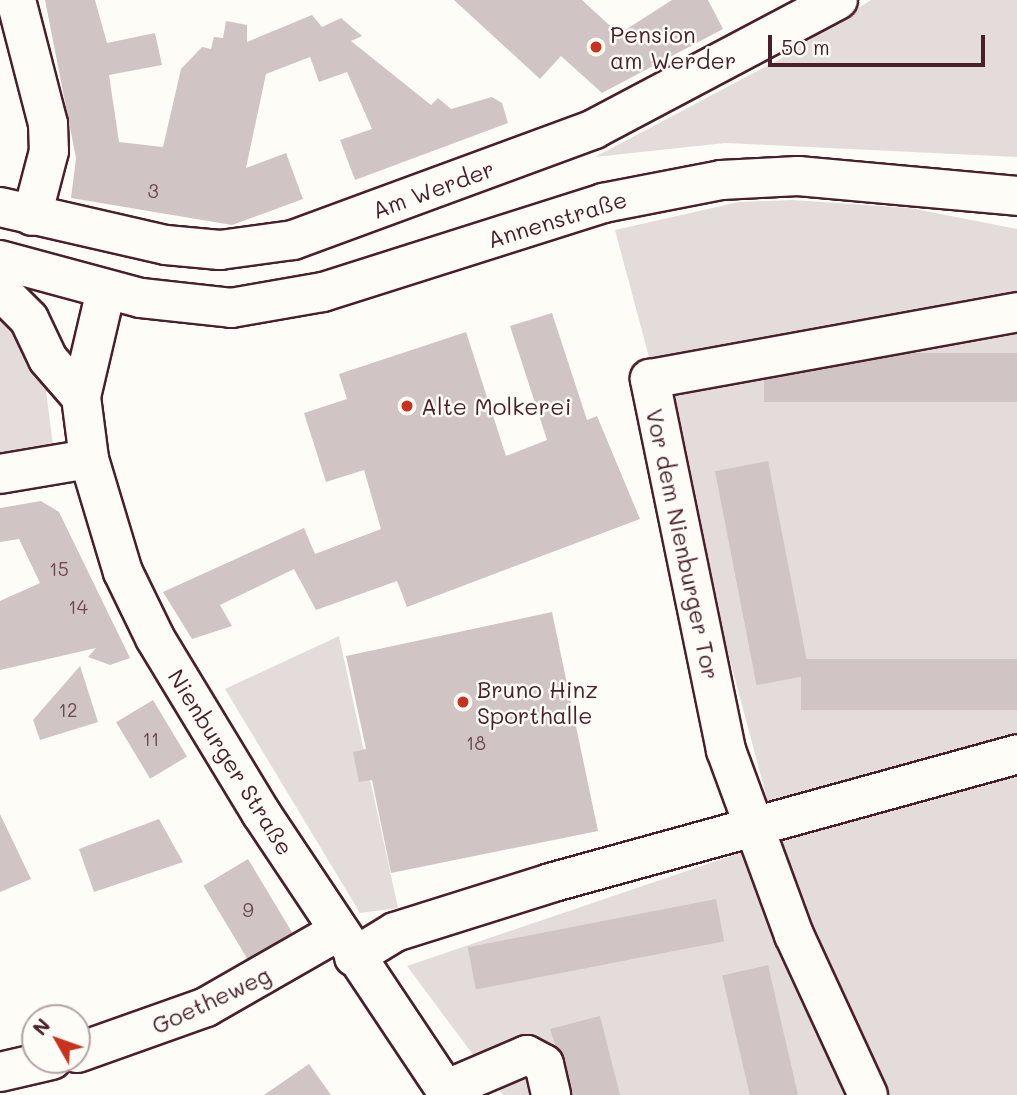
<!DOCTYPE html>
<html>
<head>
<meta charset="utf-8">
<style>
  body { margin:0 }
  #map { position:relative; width:1017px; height:1095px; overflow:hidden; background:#fdfcf7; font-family:Mali,sans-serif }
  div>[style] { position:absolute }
  .green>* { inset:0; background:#e3dcda }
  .building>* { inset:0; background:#d0c5c4; transform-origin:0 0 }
  .roads { filter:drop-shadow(2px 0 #4a1f2b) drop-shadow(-2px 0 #4a1f2b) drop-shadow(0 2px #4a1f2b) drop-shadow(0 -2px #4a1f2b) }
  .minor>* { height:38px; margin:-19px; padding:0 19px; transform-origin:19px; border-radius:19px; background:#fdfcf7 }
  .major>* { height:38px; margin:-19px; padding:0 19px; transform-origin:19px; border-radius:19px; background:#fdfcf7 }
  .dots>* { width:19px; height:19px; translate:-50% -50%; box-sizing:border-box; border:4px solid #fdfcf7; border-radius:50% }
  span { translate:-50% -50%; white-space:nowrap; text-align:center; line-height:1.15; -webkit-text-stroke:5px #fdfcf7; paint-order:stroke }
  .number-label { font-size:19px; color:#6c4851 }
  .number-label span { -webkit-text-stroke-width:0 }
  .poi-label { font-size:23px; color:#4a1f2b }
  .left { translate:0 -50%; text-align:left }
  .street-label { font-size:23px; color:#4a1f2b }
  .north { position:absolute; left:21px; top:1004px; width:70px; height:70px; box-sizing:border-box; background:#fdfcf7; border:2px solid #b5a4a5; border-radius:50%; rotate:310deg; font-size:19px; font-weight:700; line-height:28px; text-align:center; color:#4a1f2b }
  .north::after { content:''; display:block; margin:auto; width:24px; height:32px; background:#c8321e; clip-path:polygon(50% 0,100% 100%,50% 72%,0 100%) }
  .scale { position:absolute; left:768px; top:35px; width:217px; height:32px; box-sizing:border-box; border:4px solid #4a1f2b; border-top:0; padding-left:9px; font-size:21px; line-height:24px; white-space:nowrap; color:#4a1f2b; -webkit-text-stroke:5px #fdfcf7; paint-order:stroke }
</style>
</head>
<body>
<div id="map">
  <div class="green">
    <i style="clip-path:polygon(871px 0,1017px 0,1017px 157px,725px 143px,595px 157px,780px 59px)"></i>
    <i style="clip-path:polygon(792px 200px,910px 208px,1017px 229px,1017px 1095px,503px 1095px,407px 966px,772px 842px,774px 825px,615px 230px,739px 202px)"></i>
    <i style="clip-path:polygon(0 307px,45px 382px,54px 454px,0 463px)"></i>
    <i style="clip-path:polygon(339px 636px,398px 908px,360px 913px,225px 689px)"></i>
  </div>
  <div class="building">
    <i style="clip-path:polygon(45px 0,95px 0,107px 43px,155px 33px,162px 65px,109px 75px,119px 142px,163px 147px,181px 69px,202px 47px,211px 49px,214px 37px,223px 38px,226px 21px,247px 25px,247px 42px,312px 15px,322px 27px,341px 18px,362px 36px,351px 41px,431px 105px,438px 98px,451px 109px,492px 97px,502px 103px,508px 123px,355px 180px,340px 140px,372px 129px,347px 72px,319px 82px,310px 57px,266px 74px,246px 168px,286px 153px,303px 199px,232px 225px,71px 198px,76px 158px)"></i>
    <i style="clip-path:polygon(454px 0,582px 0,619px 34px,672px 0,708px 0,723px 29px,602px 93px,561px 56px,540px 79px)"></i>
    <i style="clip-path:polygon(552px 313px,587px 420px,597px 416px,640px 519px,407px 607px,397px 581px,316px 610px,294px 569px,220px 605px,232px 626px,192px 639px,163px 592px,304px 528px,315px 554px,381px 529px,364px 470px,326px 482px,304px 413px,347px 399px,339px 374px,466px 332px,506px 456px,547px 440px,510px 326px)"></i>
    <i style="left:1017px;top:353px;width:49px;height:253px;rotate:90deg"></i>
    <i style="left:768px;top:461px;width:218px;height:54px;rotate:79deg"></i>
    <i style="clip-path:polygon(41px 501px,59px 512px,130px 658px,110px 665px,88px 657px,96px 648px,0 670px,0 601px,40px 583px,19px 539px,0 542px,0 508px)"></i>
    <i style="clip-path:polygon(552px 612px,598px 831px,391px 873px,372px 780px,359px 782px,353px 752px,366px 749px,346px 656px)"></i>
    <i style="left:1017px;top:659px;width:51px;height:216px;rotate:90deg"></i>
    <i style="clip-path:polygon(80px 666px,98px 722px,40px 740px,33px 720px)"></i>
    <i style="left:153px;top:700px;width:66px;height:43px;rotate:59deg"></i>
    <i style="clip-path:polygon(0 814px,31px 879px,0 892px)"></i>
    <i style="clip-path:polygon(159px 819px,183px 862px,94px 892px,79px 849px)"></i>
    <i style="left:248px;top:859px;width:86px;height:52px;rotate:59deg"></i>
    <i style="left:716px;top:899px;width:43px;height:253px;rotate:79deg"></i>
    <i style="left:768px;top:965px;width:133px;height:47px;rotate:77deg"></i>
    <i style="clip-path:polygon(600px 1016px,620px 1095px,572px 1095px,550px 1029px)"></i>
    <i style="clip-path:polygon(309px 1064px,331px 1095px,264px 1095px)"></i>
  </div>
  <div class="roads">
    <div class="minor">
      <i style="left:16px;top:0;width:128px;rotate:75.5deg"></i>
      <i style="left:48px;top:124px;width:27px;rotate:88deg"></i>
      <i style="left:49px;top:151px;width:67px;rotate:104.7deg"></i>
      <i style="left:0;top:207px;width:170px;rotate:12.9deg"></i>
      <i style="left:166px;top:245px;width:54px;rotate:5.3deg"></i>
      <i style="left:220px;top:250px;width:74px;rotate:-7.8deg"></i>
      <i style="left:293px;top:240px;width:321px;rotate:-20.2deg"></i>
      <i style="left:594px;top:129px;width:276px;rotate:-27.9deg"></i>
      <i style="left:0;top:290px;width:41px;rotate:45deg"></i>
      <i style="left:29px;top:319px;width:44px;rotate:64.6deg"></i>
      <i style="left:48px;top:359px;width:50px;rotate:49deg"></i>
      <i style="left:106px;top:290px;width:110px;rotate:103.2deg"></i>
      <i style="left:81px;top:397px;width:63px;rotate:82.6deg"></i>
      <i style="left:89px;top:459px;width:118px;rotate:73.3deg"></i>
      <i style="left:123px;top:572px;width:73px;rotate:64.1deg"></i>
      <i style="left:155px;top:638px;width:205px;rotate:58.8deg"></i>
      <i style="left:261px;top:813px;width:339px;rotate:56.3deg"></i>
      <i style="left:0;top:474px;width:90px;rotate:-9.6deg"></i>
      <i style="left:354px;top:957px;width:48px;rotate:-31.4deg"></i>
      <i style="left:395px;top:932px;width:163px;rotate:-17.5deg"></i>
      <i style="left:550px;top:883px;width:484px;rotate:-15.4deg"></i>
      <i style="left:77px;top:1053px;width:137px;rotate:-19.6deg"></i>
      <i style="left:206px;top:1007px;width:151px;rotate:-29.8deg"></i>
      <i style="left:0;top:1072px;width:53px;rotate:-13deg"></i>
      <i style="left:445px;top:1090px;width:89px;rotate:-23.1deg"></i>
      <i style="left:527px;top:1055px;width:19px;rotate:28deg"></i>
      <i style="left:544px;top:1064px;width:32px;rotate:77deg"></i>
      <i style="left:868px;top:1095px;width:176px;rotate:-114.8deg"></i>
      <i style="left:794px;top:935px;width:197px;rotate:-110.2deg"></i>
      <i style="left:726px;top:750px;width:379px;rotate:-101.6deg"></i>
      <i style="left:650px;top:379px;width:373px;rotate:-10.3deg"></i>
    </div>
    <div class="major">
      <i style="left:0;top:260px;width:146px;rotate:15.1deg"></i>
      <i style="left:141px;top:298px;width:91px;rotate:6.3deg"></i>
      <i style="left:231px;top:308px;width:93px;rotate:-9.9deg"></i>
      <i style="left:323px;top:292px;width:294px;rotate:-17.6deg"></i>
      <i style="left:603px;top:203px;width:120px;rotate:-11deg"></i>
      <i style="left:721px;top:180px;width:77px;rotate:-3deg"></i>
      <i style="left:798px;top:176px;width:220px;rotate:5.2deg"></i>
    </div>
  </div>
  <div class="dots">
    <i style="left:596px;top:47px;background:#c8321e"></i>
    <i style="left:407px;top:406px;background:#c8321e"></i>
    <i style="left:463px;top:702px;background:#c8321e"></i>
  </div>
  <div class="number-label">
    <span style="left:153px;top:191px">3</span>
    <span style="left:59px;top:569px">15</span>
    <span style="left:78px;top:607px">14</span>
    <span style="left:68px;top:710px">12</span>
    <span style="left:151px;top:739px">11</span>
    <span style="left:476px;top:743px">18</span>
    <span style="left:248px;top:910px">9</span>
  </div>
  <div class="poi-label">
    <span class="left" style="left:610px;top:47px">Pension<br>am Werder</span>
    <span class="left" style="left:421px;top:406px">Alte Molkerei</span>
    <span class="left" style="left:477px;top:702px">Bruno Hinz<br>Sporthalle</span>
  </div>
  <div class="street-label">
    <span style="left:433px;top:189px;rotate:-20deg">Am Werder</span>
    <span style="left:557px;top:219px;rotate:-17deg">Annenstraße</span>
    <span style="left:683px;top:544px;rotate:78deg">Vor dem Nienburger Tor</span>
    <span style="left:231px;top:762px;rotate:58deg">Nienburger Straße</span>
    <span style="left:211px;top:1000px;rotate:-25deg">Goetheweg</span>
  </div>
  <div class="north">N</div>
  <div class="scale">50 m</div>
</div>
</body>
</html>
